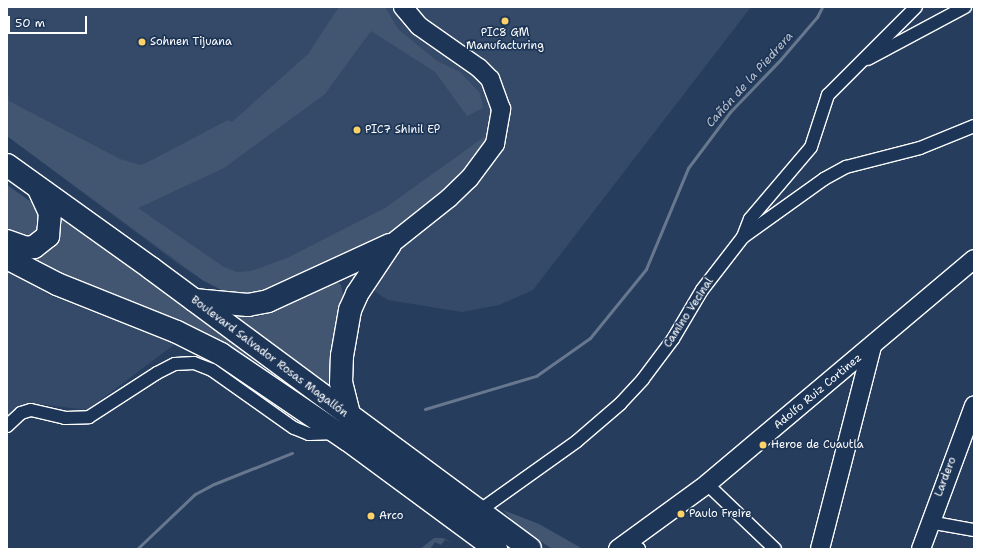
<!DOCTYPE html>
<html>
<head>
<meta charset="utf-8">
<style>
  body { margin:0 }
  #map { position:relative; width:981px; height:556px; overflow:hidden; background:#263d5e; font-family:"Shantell Sans",sans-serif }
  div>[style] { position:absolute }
  .built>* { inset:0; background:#344a68 }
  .green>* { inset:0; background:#425672 }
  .stream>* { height:3px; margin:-1.5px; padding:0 1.5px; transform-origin:1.5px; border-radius:1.5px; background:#67788e }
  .roads { filter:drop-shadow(1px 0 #fff) drop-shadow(-1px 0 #fff) drop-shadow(0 1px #fff) drop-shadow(0 -1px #fff) }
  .street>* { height:12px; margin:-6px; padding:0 6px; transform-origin:6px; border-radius:6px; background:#1d3557 }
  .secondary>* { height:18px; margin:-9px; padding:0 9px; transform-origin:9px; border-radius:9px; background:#1d3557 }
  .highway>* { height:22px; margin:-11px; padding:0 11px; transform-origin:11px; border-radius:11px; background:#1d3557 }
  .dots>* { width:11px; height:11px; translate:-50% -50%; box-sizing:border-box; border:2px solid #1d3557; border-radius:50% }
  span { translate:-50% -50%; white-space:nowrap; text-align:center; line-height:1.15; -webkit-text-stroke:3.5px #1d3557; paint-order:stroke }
  .poi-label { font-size:11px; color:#fff }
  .left { translate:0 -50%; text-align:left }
  .street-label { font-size:11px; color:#fff }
  .water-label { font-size:12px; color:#bbc2cc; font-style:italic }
  .frame { position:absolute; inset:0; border:8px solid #fff; pointer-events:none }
  .scale { position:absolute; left:8px; top:16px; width:79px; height:18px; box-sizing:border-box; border:2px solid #fff; border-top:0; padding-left:5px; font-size:12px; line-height:14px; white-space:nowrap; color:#fff; -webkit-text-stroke:3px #1d3557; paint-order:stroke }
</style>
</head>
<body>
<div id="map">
  <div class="built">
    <i style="clip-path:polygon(7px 7px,751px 7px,533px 290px,499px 305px,462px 312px,388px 300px,327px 261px,204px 281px,181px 266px,7px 136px)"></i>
    <i style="clip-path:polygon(7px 267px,49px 295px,175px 344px,87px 410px,40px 404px,15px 410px,7px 420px)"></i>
  </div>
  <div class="green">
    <i style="clip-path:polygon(339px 7px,385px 7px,398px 29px,437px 61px,460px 72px,480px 93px,483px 108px,467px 116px,435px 72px,371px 31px,325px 94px,224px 168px,138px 208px,224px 267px,237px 272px,251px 271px,287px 258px,385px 208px,487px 135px,480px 153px,464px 174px,396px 232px,256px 297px,231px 295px,204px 281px,7px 136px,7px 85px,9px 101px,120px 159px,140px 165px,148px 162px,228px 120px,232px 122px,308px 54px)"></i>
    <i style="clip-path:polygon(7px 185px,40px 208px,42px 228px,30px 240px,7px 233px)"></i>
    <i style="clip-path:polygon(59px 211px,205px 322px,284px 384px,38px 266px,21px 252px,58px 232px,62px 223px)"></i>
    <i style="clip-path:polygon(336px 281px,341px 285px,343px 295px,335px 387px,330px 391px,236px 316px,256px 317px,269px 313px)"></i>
    <i style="clip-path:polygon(503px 510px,539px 524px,583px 549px,552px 549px,516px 524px)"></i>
    <i style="clip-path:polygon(434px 538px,443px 538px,452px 543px,445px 540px,441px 545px,435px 542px,430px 549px,420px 549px)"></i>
  </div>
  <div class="stream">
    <i style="left:425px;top:409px;width:116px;rotate:-16.6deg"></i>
    <i style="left:536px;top:376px;width:66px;rotate:-35.1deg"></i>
    <i style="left:590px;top:338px;width:89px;rotate:-50.9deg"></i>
    <i style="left:646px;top:269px;width:109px;rotate:-67.4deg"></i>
    <i style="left:688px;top:168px;width:70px;rotate:-53.1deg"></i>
    <i style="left:730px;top:112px;width:72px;rotate:-46.1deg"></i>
    <i style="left:780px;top:60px;width:57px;rotate:-49.3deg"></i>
    <i style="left:817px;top:17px;width:11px;rotate:-63deg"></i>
    <i style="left:137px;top:549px;width:80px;rotate:-43.5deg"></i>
    <i style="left:195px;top:494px;width:21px;rotate:-28deg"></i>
    <i style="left:214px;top:484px;width:84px;rotate:-21.7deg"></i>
  </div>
  <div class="roads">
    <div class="street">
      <i style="left:868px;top:59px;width:110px;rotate:-28.2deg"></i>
      <i style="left:743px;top:237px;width:100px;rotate:-35.6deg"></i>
      <i style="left:824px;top:179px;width:25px;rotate:-29deg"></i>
      <i style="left:846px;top:167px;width:76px;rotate:-14.4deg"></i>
      <i style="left:920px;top:148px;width:58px;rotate:-22.2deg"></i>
      <i style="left:7px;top:426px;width:19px;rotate:-43deg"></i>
      <i style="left:21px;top:413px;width:10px;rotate:-17deg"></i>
      <i style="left:31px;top:410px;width:35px;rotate:13deg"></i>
      <i style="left:65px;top:418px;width:24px;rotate:-2deg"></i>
      <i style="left:89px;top:417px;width:81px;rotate:-32.9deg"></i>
      <i style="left:157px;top:373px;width:20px;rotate:-27deg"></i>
      <i style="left:175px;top:364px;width:19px;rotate:-3deg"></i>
      <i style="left:194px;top:363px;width:19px;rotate:21deg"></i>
      <i style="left:212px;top:370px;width:100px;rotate:35.3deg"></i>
      <i style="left:294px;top:428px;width:16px;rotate:22deg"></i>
      <i style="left:309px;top:434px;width:26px;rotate:-2deg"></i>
      <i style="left:707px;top:484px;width:94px;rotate:43.7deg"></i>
      <i style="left:479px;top:511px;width:120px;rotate:-35.5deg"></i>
      <i style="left:577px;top:441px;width:57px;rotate:-40.7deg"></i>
      <i style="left:620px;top:404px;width:34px;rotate:-47deg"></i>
      <i style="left:643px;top:379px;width:50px;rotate:-53.1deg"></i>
      <i style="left:673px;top:339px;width:57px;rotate:-59.4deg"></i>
      <i style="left:702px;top:290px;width:67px;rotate:-52.3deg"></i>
      <i style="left:743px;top:237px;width:19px;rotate:-69deg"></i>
      <i style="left:750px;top:219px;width:94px;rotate:-49.7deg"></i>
      <i style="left:811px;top:147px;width:55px;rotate:-71.9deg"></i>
      <i style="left:828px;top:95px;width:124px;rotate:-45deg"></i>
      <i style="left:929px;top:522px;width:46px;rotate:10.1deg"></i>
      <i style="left:628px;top:542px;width:13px;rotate:32deg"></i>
    </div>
    <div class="secondary">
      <i style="left:390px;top:245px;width:75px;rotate:-38.5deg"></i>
      <i style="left:449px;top:198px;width:28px;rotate:-44deg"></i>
      <i style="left:469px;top:179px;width:44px;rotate:-53.4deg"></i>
      <i style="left:495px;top:144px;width:36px;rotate:-80deg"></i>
      <i style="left:501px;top:109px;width:32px;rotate:-110deg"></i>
      <i style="left:490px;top:79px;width:16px;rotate:-135deg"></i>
      <i style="left:479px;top:68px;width:73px;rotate:-145deg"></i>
      <i style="left:419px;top:26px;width:25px;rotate:-130deg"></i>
      <i style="left:618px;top:549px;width:110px;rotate:-36.1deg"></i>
      <i style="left:707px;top:484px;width:349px;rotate:-40.1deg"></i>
      <i style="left:820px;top:549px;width:209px;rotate:-75.6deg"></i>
      <i style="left:921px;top:549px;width:153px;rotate:-69.7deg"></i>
    </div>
    <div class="highway">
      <i style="left:7px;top:165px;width:178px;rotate:35.6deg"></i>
      <i style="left:152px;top:269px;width:470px;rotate:36.5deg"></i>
      <i style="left:7px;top:241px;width:20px;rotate:20deg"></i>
      <i style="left:26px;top:248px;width:8px;rotate:-7deg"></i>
      <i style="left:34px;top:247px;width:18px;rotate:-38deg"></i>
      <i style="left:48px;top:236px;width:23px;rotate:-85deg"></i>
      <i style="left:50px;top:213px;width:26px;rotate:-115deg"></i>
      <i style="left:7px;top:258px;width:56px;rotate:27.5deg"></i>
      <i style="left:57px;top:284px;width:129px;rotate:21.8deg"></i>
      <i style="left:177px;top:332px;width:49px;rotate:26.6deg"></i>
      <i style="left:221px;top:354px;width:153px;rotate:34.1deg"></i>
      <i style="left:348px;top:440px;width:184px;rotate:36.4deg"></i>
      <i style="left:194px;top:300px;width:54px;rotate:5.3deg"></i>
      <i style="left:248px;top:305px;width:20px;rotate:-11deg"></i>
      <i style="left:268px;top:301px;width:134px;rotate:-24.7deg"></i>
      <i style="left:350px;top:418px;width:36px;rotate:-104deg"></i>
      <i style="left:341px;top:383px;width:27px;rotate:-88deg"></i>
      <i style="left:342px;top:356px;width:47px;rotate:-80.1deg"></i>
      <i style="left:350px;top:310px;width:17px;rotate:-66deg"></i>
      <i style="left:357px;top:294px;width:58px;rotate:-56.3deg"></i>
    </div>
  </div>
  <div class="dots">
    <i style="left:505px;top:21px;background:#ffd166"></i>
    <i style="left:142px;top:42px;background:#ffd166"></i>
    <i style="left:357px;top:130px;background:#ffd166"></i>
    <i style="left:763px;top:445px;background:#ffd166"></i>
    <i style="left:681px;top:514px;background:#ffd166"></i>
    <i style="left:371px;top:516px;background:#ffd166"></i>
  </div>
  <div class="poi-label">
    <span style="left:505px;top:40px">PIC8 GM<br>Manufacturing</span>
    <span class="left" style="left:150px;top:42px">Sohnen Tijuana</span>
    <span class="left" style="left:365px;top:130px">PIC7 Shinil EP</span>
    <span class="left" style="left:771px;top:445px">Heroe de Cuautla</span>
    <span class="left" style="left:689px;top:514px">Paulo Freire</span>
    <span class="left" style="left:379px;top:516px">Arco</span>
  </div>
  <div class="street-label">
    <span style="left:689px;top:313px;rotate:-57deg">Camino Vecinal</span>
    <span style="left:269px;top:357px;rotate:37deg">Boulevard Salvador Rosas Magallón</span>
    <span style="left:818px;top:392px;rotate:-40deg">Adolfo Ruiz Cortinez</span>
    <span style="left:946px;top:477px;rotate:-69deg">Lardero</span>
  </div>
  <div class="water-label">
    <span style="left:750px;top:80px;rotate:-48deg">Cañón de la Piedrera</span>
  </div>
  <div class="frame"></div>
  <div class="scale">50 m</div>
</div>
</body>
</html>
